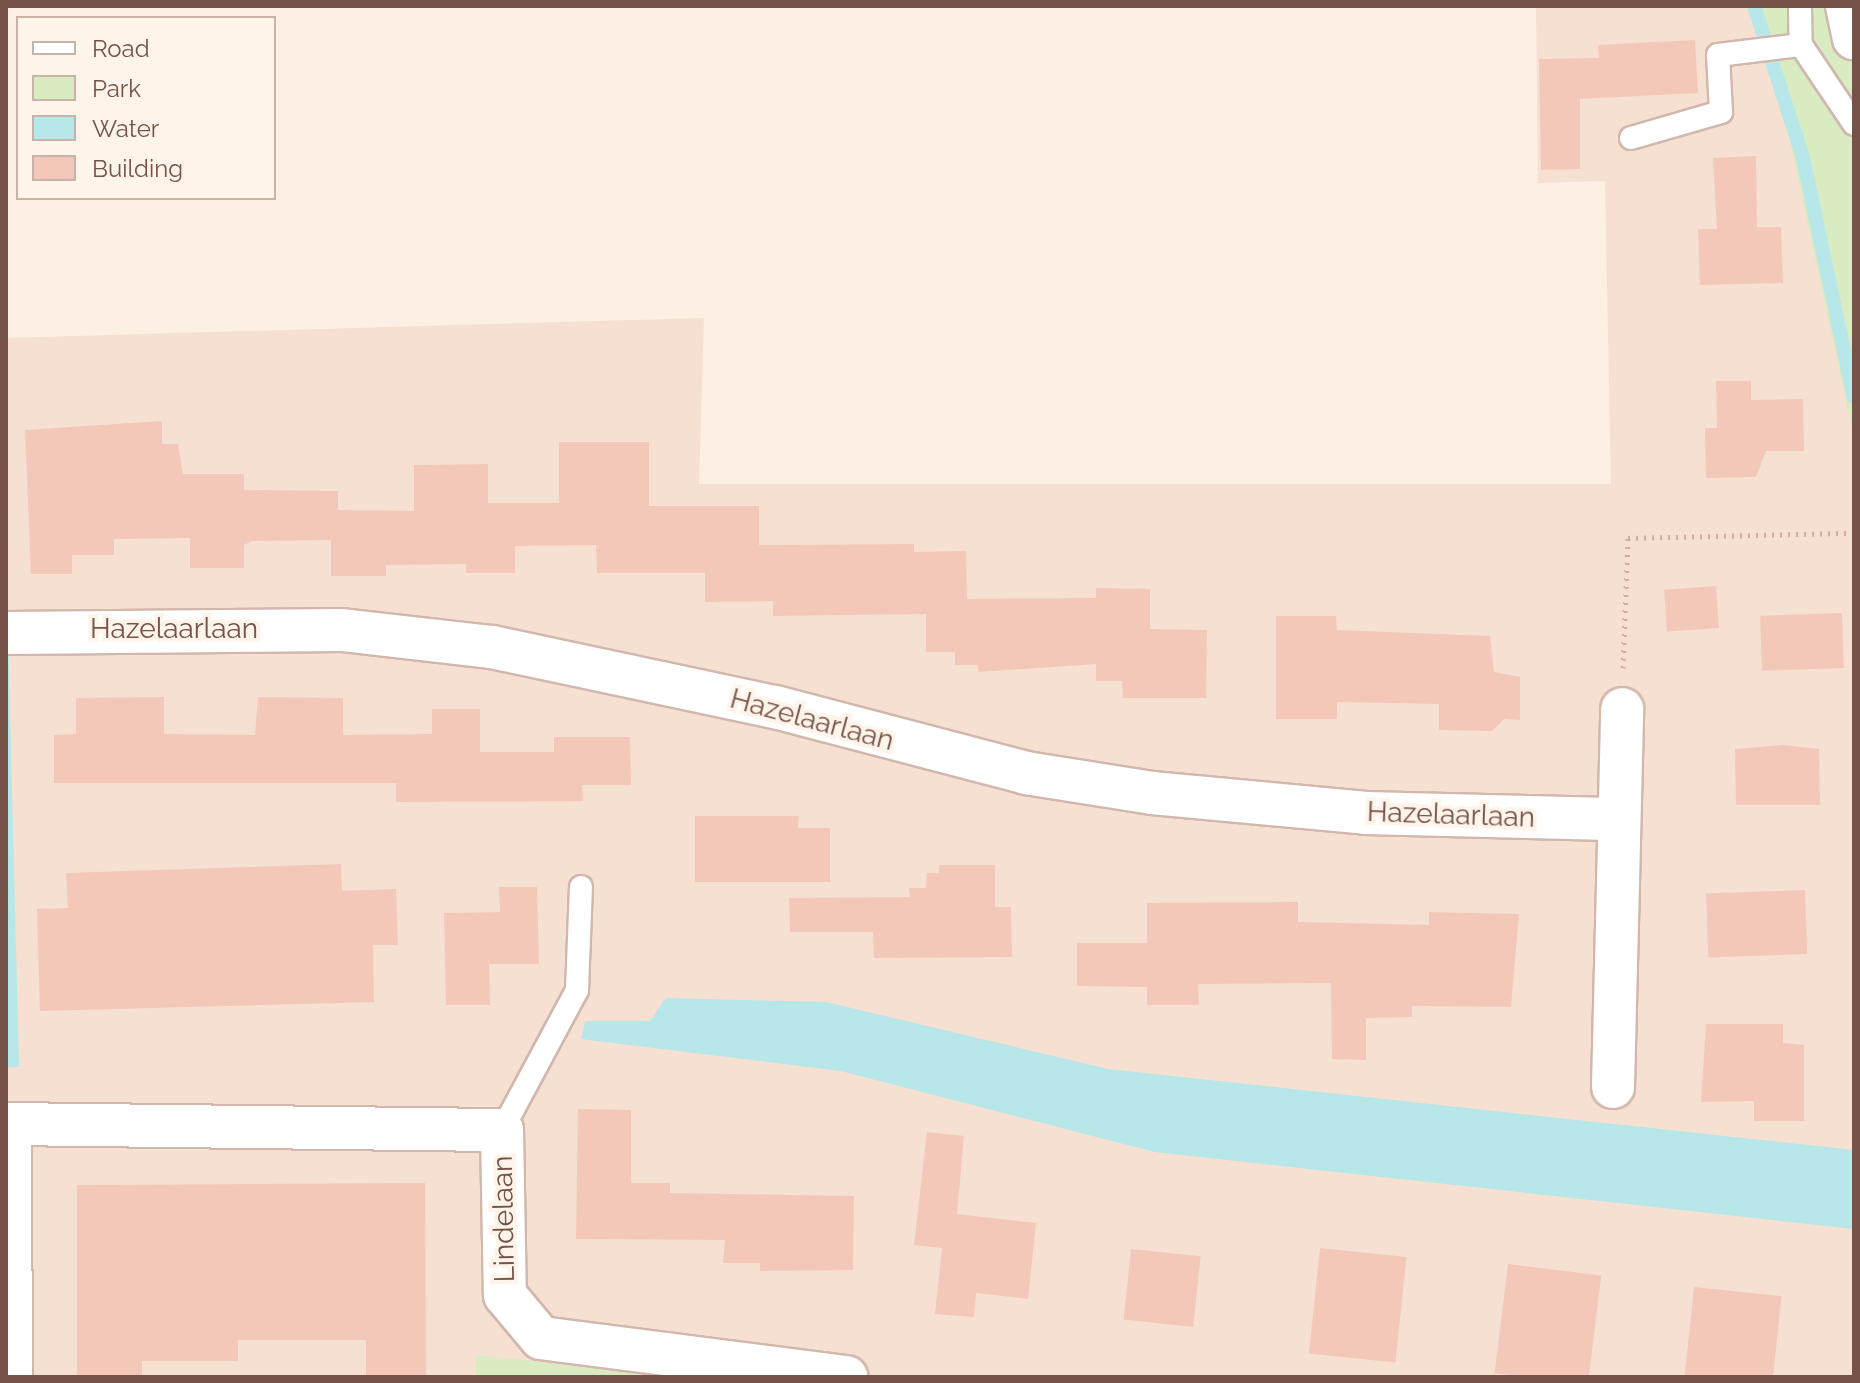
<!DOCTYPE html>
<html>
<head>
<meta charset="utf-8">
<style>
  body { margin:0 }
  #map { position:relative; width:1860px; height:1383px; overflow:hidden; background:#fdefe3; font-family:Raleway,sans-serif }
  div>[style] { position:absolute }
  .residential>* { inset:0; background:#f5e0d1 }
  .green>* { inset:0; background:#d8ebc1 }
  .water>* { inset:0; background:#b7e7e8 }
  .stream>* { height:14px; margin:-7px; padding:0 7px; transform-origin:7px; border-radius:7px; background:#b7e7e8 }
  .building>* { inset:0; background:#f4c8b9; transform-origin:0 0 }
  .path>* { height:5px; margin-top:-2.5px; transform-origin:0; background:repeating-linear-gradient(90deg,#d9ab9c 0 2px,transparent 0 8px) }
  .roads { filter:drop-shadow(2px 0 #d1b7ac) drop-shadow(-2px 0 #d1b7ac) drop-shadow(0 2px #d1b7ac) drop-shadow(0 -2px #d1b7ac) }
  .service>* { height:22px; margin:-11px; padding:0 11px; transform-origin:11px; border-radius:11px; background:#fff }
  .minor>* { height:42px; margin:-21px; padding:0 21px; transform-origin:21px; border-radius:21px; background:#fff }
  span { translate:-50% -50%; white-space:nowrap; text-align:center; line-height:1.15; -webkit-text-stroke:8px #fff4ea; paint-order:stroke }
  .street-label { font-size:28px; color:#765248 }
  .frame { position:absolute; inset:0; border:8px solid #765248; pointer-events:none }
  .legend { position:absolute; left:16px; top:16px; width:260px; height:184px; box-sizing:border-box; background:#fff4ea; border:2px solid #c8b3a9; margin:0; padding:10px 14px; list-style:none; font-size:24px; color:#765248 }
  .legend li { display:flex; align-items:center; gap:16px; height:40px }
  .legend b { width:40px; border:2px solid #c8b3a9 }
</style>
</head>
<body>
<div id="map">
  <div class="residential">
    <i style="clip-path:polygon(1536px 6px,1777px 6px,1854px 223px,1854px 1377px,6px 1377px,6px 338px,704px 318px,699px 484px,1611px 484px,1605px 181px,1538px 183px)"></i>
  </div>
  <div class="green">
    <i style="clip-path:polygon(1761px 6px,1845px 6px,1854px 56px,1854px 438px)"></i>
    <i style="clip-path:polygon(476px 1355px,680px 1377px,476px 1377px)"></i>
  </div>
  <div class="water">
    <i style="clip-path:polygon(6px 550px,19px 1067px,6px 1067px)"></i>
    <i style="clip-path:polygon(666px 998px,826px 1002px,1108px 1069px,1854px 1150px,1854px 1229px,1155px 1152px,841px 1071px,581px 1039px,585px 1021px,650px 1021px)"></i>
  </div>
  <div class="stream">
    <i style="left:1754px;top:6px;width:160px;rotate:72.1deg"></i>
    <i style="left:1803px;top:158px;width:244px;rotate:78deg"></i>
  </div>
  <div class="building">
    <i style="clip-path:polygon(1695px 40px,1698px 93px,1580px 99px,1580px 169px,1541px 170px,1539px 59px,1599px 58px,1598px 45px)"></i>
    <i style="clip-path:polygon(1756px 156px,1757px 227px,1781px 227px,1783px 283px,1700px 285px,1698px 229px,1717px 229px,1713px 158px)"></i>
    <i style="clip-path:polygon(1716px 381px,1751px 381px,1751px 400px,1803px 399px,1804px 451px,1766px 451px,1756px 477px,1706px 478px,1705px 428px,1717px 428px)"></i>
    <i style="clip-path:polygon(162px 421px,162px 444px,178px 444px,183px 474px,244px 474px,244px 490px,338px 491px,338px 510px,414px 511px,414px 465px,488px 464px,488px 503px,559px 503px,559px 442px,649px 442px,649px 506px,759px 506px,759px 545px,914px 544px,914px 552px,966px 551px,967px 599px,1096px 598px,1096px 588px,1150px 589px,1150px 629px,1207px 630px,1206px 698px,1123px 698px,1122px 681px,1096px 681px,1096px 664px,978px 672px,978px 665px,955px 665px,955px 652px,926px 652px,926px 614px,773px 616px,773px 601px,705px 602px,705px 573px,597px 573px,596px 545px,515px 546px,515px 573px,466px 573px,466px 564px,386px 565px,386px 576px,331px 576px,331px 540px,252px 541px,244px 545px,244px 568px,190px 568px,190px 538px,114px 539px,114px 555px,72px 555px,72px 574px,31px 574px,25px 430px)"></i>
    <i style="left:1716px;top:586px;width:42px;height:52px;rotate:86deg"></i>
    <i style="left:1842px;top:613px;width:55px;height:82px;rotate:88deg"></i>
    <i style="clip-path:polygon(1276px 616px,1336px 616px,1337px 630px,1490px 636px,1494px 672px,1520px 677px,1520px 720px,1504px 719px,1492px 731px,1439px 730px,1439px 704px,1337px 702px,1337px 719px,1276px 719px)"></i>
    <i style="clip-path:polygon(164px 697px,164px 734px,255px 735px,258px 697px,343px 698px,343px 735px,432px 734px,432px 709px,480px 709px,480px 752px,554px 752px,554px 737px,630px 737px,631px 785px,582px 785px,583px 801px,396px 802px,396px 783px,54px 783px,54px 735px,76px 734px,76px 698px)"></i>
    <i style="clip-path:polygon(1783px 745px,1819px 749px,1820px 805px,1736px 805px,1735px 749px)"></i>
    <i style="clip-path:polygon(695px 816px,799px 816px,798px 828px,830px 828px,830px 882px,695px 882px)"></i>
    <i style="clip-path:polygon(341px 864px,342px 891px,396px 889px,398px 945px,373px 945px,374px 1002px,40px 1011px,37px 909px,68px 908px,66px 873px)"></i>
    <i style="clip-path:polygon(939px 865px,995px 865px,995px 907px,1011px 907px,1012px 957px,874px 958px,873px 932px,790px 932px,789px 898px,910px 897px,909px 888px,926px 888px,927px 873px,939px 873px)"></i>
    <i style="clip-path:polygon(499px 887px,537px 887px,539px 964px,489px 964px,490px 1005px,446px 1005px,444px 913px,500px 912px)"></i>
    <i style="left:1805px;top:890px;width:64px;height:99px;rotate:88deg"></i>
    <i style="clip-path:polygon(1298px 902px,1298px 922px,1429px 925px,1429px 912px,1519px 914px,1511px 1007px,1412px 1006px,1412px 1017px,1366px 1018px,1366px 1060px,1332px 1059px,1331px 983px,1198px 984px,1199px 1005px,1147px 1005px,1147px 987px,1077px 986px,1077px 943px,1147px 943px,1147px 903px)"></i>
    <i style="clip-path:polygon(1706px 1024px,1783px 1024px,1783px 1043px,1804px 1045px,1804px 1121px,1754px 1121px,1754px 1101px,1701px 1102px)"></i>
    <i style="clip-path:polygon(578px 1109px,631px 1110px,631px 1183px,670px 1183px,670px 1193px,854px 1196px,853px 1270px,760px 1271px,760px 1263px,723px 1263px,725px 1240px,576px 1239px)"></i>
    <i style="clip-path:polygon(927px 1132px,964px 1136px,957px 1214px,1036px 1223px,1028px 1299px,976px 1293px,974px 1317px,935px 1314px,942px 1248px,914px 1245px)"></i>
    <i style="clip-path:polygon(425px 1183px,426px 1377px,366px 1377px,366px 1340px,238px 1340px,238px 1361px,142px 1361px,142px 1377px,77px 1377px,77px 1185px)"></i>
    <i style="left:1320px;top:1248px;width:87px;height:106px;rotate:6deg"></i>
    <i style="left:1131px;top:1249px;width:70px;height:71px;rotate:6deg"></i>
    <i style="left:1508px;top:1264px;width:94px;height:110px;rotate:7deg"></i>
    <i style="left:1694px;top:1287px;width:88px;height:91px;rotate:6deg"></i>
  </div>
  <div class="path">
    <i style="left:1623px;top:668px;width:130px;rotate:-87.8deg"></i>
    <i style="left:1628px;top:538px;width:226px;rotate:-1.3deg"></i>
  </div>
  <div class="roads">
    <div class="service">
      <i style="left:1800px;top:6px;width:39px;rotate:89deg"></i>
      <i style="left:1801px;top:45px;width:95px;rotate:56.1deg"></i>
      <i style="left:1631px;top:138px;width:94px;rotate:-16.1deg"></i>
      <i style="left:1721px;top:112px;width:57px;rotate:-93deg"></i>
      <i style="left:1718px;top:55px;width:84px;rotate:-6.9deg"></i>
      <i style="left:502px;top:1130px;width:159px;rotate:-61.8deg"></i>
      <i style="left:577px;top:990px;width:103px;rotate:-87.8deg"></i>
    </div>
    <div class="minor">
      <i style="left:1847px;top:6px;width:33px;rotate:78deg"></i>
      <i style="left:6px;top:633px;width:336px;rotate:-0.5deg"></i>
      <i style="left:342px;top:630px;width:151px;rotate:6.5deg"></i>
      <i style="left:492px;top:647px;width:289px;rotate:12deg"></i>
      <i style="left:775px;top:707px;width:260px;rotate:14.7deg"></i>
      <i style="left:1026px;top:773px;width:128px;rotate:9deg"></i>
      <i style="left:1152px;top:793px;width:215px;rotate:5.3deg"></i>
      <i style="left:1366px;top:813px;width:253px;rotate:1.4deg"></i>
      <i style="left:1613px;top:1087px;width:378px;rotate:-88.6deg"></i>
      <i style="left:6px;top:1124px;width:496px;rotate:0.7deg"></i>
      <i style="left:502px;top:1130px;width:165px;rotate:89deg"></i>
      <i style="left:505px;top:1295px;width:56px;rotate:50.1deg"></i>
      <i style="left:541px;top:1338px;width:308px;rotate:7.3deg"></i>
      <i style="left:10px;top:1124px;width:253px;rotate:89.8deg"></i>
    </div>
  </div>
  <div class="street-label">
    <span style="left:174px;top:629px">Hazelaarlaan</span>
    <span style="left:812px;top:720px;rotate:15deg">Hazelaarlaan</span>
    <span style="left:1451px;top:815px;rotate:2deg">Hazelaarlaan</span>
    <span style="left:504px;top:1219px;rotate:-91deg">Lindelaan</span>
  </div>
  <div class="frame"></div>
  <ul class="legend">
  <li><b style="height:10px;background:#fff"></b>Road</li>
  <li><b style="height:22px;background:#d8ebc1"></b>Park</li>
  <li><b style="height:22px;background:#b7e7e8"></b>Water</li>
  <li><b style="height:22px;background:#f4c8b9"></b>Building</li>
  </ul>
</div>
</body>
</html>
